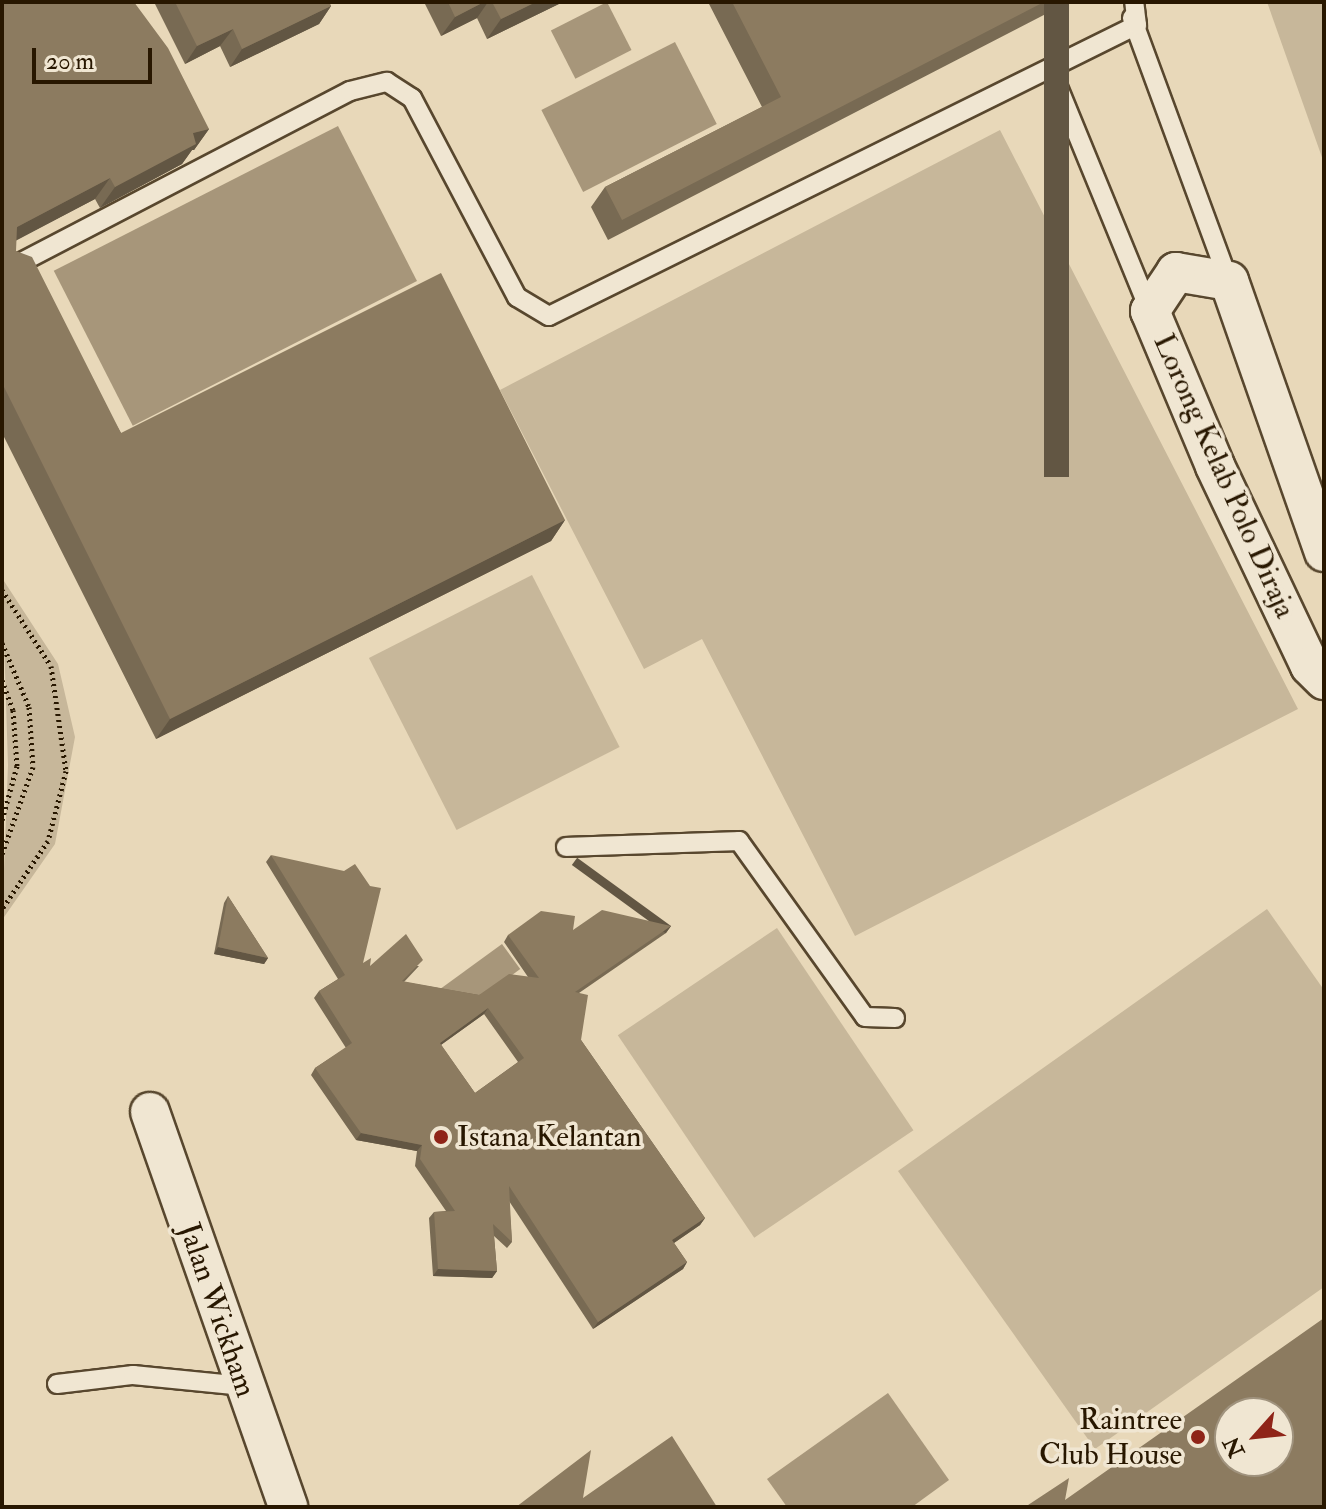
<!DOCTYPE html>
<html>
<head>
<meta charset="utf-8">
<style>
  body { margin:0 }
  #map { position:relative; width:1326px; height:1509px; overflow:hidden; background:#e8d8b9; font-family:"IM FELL Double Pica",serif }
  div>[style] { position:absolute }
  .green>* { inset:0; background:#c7b79a; transform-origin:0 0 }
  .water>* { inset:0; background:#a7967a; transform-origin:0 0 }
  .path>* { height:5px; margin-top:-2.5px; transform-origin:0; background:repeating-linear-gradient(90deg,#281700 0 2px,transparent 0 6px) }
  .roads { filter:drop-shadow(2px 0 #58472e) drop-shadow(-2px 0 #58472e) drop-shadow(0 2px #58472e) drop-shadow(0 -2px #58472e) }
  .lane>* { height:18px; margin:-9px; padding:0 9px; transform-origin:9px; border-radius:9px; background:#f0e6d2 }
  .street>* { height:38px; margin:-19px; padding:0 19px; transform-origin:19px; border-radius:19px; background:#f0e6d2 }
  .wall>* { inset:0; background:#786a53 }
  .shaded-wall>* { inset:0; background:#625643; transform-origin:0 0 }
  .building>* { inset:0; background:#8c7b60 }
  .dots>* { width:22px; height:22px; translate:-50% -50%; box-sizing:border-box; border:4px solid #f0e6d2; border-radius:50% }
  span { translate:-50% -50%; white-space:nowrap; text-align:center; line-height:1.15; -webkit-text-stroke:7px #f0e6d2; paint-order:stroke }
  .street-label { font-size:30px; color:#281700 }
  .poi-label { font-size:30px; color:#281700 }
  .left { translate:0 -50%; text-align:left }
  .right { translate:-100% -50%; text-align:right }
  .frame { position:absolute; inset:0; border:4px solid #281700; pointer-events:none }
  .north { position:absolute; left:1214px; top:1397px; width:80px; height:80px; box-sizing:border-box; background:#f0e6d2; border:2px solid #a0937e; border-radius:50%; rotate:243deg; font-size:22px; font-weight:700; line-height:32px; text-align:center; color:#281700 }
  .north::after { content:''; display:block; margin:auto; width:28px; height:36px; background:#8f2418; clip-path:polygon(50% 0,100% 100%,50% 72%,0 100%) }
  .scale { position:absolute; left:32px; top:48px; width:120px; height:36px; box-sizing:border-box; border:4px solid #281700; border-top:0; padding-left:10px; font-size:24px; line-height:28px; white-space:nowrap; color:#281700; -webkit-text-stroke:6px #f0e6d2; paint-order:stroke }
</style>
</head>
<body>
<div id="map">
  <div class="green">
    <i style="clip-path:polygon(1267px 2px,1324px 2px,1324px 163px)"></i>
    <i style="clip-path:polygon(1000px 130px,1298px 709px,855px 936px,702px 639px,644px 669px,500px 390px)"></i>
    <i style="left:532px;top:575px;width:193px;height:183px;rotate:63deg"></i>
    <i style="clip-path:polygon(2px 578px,58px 664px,75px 737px,55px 844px,2px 920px,8px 765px)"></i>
    <i style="clip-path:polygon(1267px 909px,1324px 990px,1324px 1287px,1095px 1449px,898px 1171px)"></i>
    <i style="left:777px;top:928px;width:244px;height:192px;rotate:56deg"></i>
  </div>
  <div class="water">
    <i style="left:607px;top:2px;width:54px;height:63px;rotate:63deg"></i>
    <i style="left:675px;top:42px;width:92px;height:150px;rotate:63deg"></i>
    <i style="left:338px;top:126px;width:174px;height:319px;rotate:63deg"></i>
    <i style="left:502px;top:944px;width:31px;height:90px;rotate:54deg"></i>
    <i style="clip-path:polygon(888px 1393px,949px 1480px,912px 1507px,787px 1507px,767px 1479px)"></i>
  </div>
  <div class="path">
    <i style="left:2px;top:590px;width:90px;rotate:57.2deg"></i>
    <i style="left:51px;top:666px;width:106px;rotate:81.9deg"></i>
    <i style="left:66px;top:771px;width:72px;rotate:104.4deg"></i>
    <i style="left:48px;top:841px;width:82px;rotate:124.1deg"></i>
    <i style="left:2px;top:643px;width:69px;rotate:67.1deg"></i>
    <i style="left:29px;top:707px;width:60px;rotate:86.2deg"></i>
    <i style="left:33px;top:767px;width:92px;rotate:109.6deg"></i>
    <i style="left:2px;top:680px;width:32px;rotate:70deg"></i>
    <i style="left:13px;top:710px;width:56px;rotate:85.9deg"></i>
    <i style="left:17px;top:766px;width:56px;rotate:105.5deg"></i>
  </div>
  <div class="roads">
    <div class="lane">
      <i style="left:1132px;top:18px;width:280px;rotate:69.8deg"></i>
      <i style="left:1051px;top:70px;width:261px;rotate:67.7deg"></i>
      <i style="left:12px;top:267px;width:381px;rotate:-27.5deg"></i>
      <i style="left:350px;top:91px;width:38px;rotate:-14deg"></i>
      <i style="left:387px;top:82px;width:30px;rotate:33deg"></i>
      <i style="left:412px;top:98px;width:225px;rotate:62.2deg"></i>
      <i style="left:517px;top:297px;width:37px;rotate:31deg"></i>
      <i style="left:549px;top:316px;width:656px;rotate:-26.33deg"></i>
      <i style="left:1137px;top:25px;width:23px;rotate:-97deg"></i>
      <i style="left:566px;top:847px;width:173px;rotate:-2deg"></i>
      <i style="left:739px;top:841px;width:216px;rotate:54.4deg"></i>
      <i style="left:865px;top:1017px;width:30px;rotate:2deg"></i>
      <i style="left:57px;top:1384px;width:77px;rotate:-6.8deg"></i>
      <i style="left:133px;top:1375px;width:111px;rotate:5.7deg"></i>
    </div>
    <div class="street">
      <i style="left:1324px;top:552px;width:287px;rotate:-109.3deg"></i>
      <i style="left:1229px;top:281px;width:54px;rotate:-170.4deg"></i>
      <i style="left:1176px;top:272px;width:47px;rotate:123.7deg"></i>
      <i style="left:1150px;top:311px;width:168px;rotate:67.2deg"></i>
      <i style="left:1215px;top:466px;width:221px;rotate:64.6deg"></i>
      <i style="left:1310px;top:666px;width:20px;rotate:45deg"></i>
      <i style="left:150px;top:1112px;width:418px;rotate:70.7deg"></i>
    </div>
  </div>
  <div class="wall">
    <i style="clip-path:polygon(2px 2px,209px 129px,194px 150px,192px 150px,182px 164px,100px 208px,95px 199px,16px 240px,16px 251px,121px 433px,565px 520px,551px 541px,156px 739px,2px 433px)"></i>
    <i style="clip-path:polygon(154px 2px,329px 2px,331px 6px,319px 24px,230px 67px,220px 46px,185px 64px)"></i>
    <i style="clip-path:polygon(424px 2px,563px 2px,487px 39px,477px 18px,441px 36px)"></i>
    <i style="clip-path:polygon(708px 2px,1069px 2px,608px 240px,591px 207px,605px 187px,762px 107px)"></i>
    <i style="clip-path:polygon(evenodd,271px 855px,363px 963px,370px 966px,419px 966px,404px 982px,479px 995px,528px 977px,504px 942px,508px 935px,573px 930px,671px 926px,666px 933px,579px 993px,581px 1040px,705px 1218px,700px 1225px,674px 1243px,687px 1262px,683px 1269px,593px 1329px,509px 1201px,512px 1242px,507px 1248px,494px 1236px,497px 1271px,492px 1278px,433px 1276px,429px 1218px,434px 1212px,446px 1211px,415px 1166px,417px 1151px,356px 1140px,311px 1075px,315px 1068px,346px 1048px,314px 998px,319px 991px,338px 979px,266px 862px,271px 855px,484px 1014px,518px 1062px,475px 1093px,441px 1045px,484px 1014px)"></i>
    <i style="clip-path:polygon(228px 896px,268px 958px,264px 964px,214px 954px,224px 903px)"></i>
  </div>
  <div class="shaded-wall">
    <i style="clip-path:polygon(484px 2px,488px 2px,477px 18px,441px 36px,455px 17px)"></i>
    <i style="clip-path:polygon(536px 2px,563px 2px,487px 39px,501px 19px)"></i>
    <i style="left:1044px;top:2px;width:25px;height:475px"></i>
    <i style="clip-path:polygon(331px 6px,319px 24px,230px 67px,242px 49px)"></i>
    <i style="clip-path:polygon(233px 29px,220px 46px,185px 64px,197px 46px)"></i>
    <i style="clip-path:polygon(209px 129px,194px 150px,192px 150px,182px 164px,100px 208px,115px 187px,193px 133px)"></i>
    <i style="clip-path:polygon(110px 178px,95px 199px,2px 248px,17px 227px)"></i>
    <i style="clip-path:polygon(565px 520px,551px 541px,156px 739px,170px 719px)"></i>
    <i style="left:671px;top:926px;width:9px;height:116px;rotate:126deg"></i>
    <i style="clip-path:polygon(218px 947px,268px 958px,264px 964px,214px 954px)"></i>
    <i style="clip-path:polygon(488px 1008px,484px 1014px,435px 1049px,440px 1043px)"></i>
    <i style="clip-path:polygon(361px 1133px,422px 1145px,417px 1151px,356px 1140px)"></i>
    <i style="clip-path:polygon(705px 1218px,700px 1225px,668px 1247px,672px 1240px)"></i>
    <i style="clip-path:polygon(687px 1262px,683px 1269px,593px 1329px,598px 1322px)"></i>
    <i style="clip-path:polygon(438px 1269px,497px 1271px,492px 1278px,433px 1276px)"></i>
  </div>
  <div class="building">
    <i style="clip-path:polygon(2px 2px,134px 2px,168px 48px,209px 129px,193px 133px,196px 144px,115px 187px,110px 178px,17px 227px,16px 251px,32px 257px,121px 433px,441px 273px,565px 520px,170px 719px,2px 383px)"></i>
    <i style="clip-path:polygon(175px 2px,329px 2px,331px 6px,242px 49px,233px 29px,197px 46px)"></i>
    <i style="clip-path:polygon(448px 2px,484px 2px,455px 17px)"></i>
    <i style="clip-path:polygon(492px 2px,536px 2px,501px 19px)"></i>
    <i style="clip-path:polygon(732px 2px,1044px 2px,622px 220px,605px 187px,781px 97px)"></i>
    <i style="clip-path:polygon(evenodd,271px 855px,344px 871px,355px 864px,370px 886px,381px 888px,363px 963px,371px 958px,370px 966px,406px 934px,423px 960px,402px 981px,479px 995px,509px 974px,539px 978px,508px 935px,541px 911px,575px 916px,573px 930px,602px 910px,671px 926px,575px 992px,588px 995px,581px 1040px,705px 1218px,672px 1240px,687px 1262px,598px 1322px,509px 1186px,512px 1242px,493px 1224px,497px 1271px,438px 1269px,434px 1212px,455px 1211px,420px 1159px,422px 1145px,361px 1133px,315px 1068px,352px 1043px,319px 991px,345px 975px,271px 855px,488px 1008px,524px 1058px,475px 1093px,440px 1043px,488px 1008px)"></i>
    <i style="clip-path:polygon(228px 896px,268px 958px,218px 947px)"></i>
    <i style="clip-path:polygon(evenodd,1324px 1318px,1324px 1507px,1025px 1507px,1069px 1478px,1065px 1500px,1324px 1318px,1230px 1413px,1278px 1413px,1278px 1461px,1230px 1461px,1230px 1413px)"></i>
    <i style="clip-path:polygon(672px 1436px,717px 1507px,516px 1507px,591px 1450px,583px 1498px)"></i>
  </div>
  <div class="dots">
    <i style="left:441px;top:1137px;background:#8f2418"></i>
    <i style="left:1198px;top:1437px;background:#8f2418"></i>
  </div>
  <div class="street-label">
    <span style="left:1224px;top:476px;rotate:66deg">Lorong Kelab Polo Diraja</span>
    <span style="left:217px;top:1310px;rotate:71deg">Jalan Wickham</span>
  </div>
  <div class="poi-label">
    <span class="left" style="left:457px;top:1137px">Istana Kelantan</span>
    <span class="right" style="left:1182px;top:1437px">Raintree<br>Club House</span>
  </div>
  <div class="frame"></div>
  <div class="north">N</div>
  <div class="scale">20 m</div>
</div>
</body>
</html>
